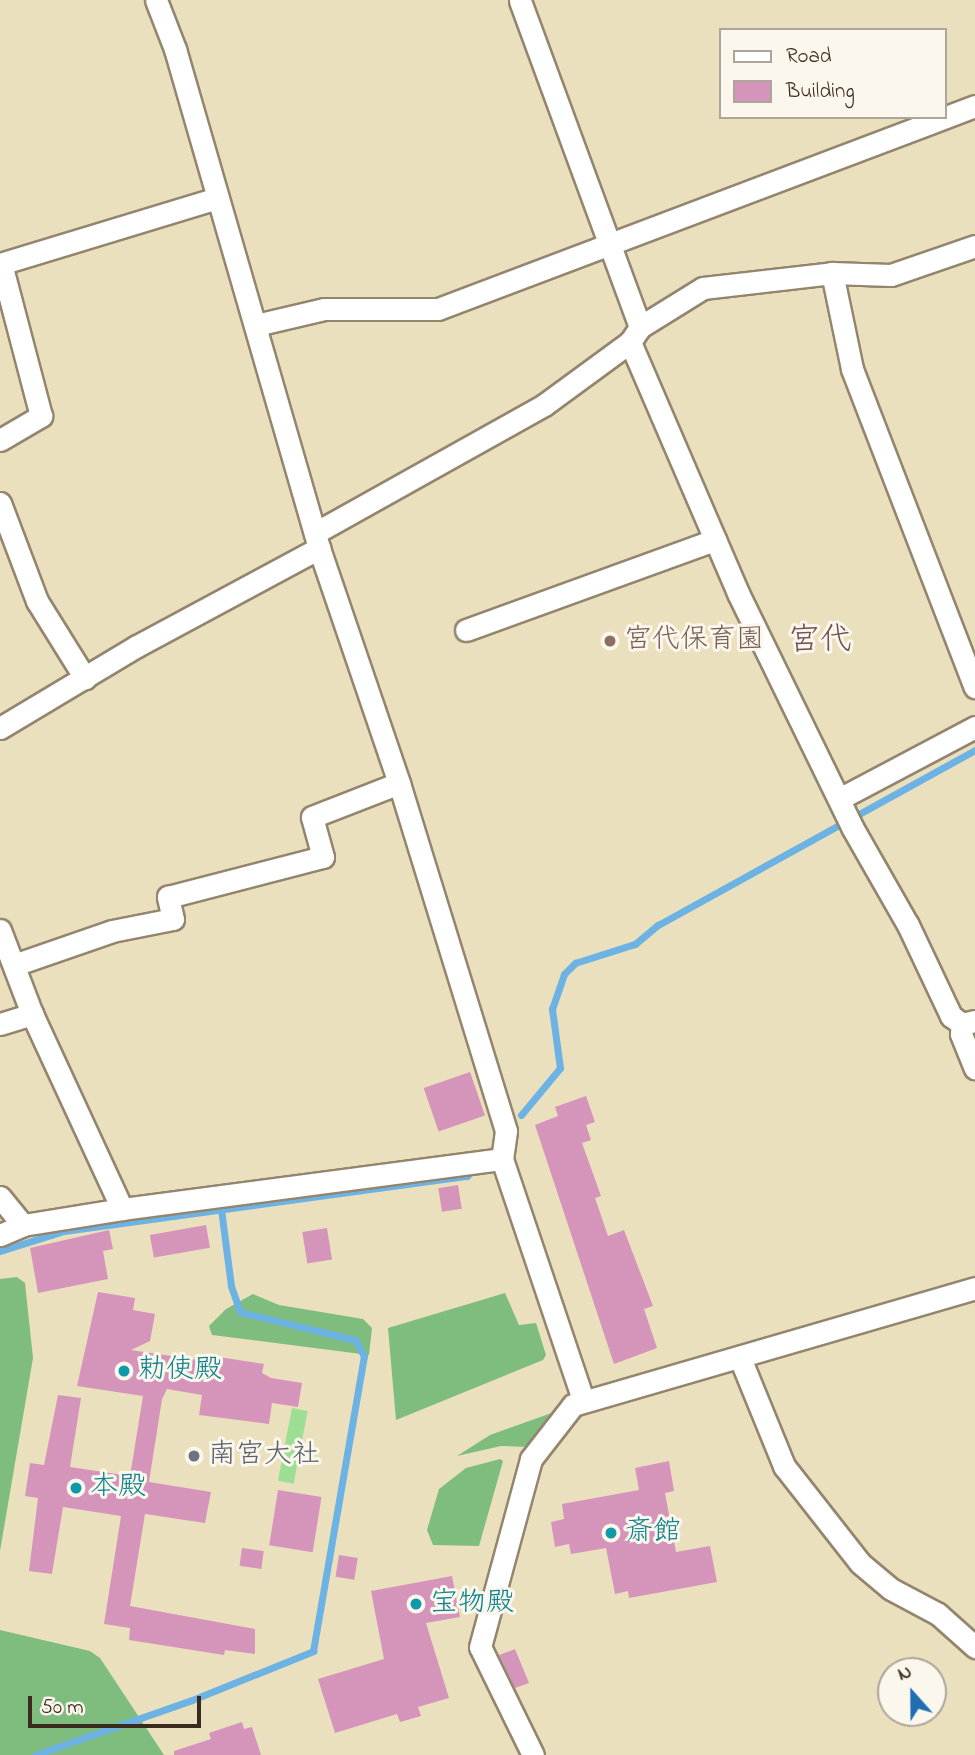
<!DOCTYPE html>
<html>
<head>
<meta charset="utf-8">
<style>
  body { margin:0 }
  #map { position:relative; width:975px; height:1755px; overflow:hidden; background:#ebe0be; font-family:"Indie Flower","Klee One",sans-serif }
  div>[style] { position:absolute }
  .green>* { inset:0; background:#9dde95; transform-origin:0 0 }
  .forest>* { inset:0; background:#7ebd7e }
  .stream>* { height:7px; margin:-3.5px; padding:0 3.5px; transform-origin:3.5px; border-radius:3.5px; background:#6cb3e3 }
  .building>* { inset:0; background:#d594b9; transform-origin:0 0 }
  .roads { filter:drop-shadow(2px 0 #93856e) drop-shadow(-2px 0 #93856e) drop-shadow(0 2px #93856e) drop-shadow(0 -2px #93856e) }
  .street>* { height:21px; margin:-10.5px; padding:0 10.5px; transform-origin:10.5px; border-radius:10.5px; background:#fff }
  .dots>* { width:19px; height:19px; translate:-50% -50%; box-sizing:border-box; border:4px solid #fbf7ec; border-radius:50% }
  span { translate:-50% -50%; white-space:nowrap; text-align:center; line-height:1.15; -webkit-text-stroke:6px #fbf7ec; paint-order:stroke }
  .education-label { font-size:28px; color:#785e54 }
  .left { translate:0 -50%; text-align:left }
  .culture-label { font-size:28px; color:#0d838f }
  .worship-label { font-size:28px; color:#5b616d }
  .quarter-label { font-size:32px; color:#714f54 }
  .legend { position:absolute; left:719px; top:28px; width:228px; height:91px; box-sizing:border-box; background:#fbf7ec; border:2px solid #aea59a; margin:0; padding:9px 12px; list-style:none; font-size:21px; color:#3b2a1e }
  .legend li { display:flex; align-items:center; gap:14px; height:35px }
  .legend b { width:35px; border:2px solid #aea59a }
  .north { position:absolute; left:877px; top:1657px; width:70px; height:70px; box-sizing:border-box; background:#fbf7ec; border:2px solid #aea59a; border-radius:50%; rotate:339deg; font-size:19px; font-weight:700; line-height:28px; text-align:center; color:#3b2a1e }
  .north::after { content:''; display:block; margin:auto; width:24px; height:32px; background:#1f6fb2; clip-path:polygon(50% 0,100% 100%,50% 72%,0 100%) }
  .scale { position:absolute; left:28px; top:1696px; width:173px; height:32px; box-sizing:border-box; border:4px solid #3b2a1e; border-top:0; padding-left:9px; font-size:21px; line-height:24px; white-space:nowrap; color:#3b2a1e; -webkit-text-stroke:5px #fbf7ec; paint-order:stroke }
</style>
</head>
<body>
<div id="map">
  <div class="green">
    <i style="left:292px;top:1408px;width:16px;height:74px;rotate:11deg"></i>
  </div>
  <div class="forest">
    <i style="clip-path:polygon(17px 1277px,25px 1283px,33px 1358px,0 1551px,0 1279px)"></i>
    <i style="clip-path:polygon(505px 1293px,519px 1325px,536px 1323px,546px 1355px,543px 1360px,396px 1420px,388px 1328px)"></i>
    <i style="clip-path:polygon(253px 1294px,279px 1305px,363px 1319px,372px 1328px,369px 1355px,212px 1335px,209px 1326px,226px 1309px)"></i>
    <i style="clip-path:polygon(560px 1410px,529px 1447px,501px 1446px,457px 1456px,490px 1435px)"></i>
    <i style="clip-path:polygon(500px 1459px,503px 1461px,479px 1546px,433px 1545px,427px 1530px,439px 1489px,466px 1468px)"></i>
    <i style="clip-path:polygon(0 1630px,90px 1651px,100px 1658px,164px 1755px,0 1755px)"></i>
  </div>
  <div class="stream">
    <i style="left:521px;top:1115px;width:61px;rotate:-50.3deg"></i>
    <i style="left:560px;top:1068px;width:60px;rotate:-97.7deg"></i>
    <i style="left:552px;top:1009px;width:37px;rotate:-71deg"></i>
    <i style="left:564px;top:974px;width:16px;rotate:-45deg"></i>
    <i style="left:575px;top:963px;width:63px;rotate:-17.6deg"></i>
    <i style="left:635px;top:944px;width:30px;rotate:-40deg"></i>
    <i style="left:658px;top:925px;width:362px;rotate:-28.9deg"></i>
    <i style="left:0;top:1251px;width:67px;rotate:-17.4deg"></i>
    <i style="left:64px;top:1231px;width:407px;rotate:-7.8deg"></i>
    <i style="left:467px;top:1176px;width:6px;rotate:-51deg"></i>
    <i style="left:35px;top:1755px;width:166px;rotate:-19.3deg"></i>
    <i style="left:192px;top:1700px;width:131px;rotate:-22deg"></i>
    <i style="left:313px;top:1651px;width:299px;rotate:-80.2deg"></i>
    <i style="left:364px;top:1356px;width:18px;rotate:-119deg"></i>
    <i style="left:355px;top:1340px;width:118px;rotate:-166.3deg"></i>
    <i style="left:240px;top:1312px;width:28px;rotate:-109deg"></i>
    <i style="left:231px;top:1286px;width:78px;rotate:-97.4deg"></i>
  </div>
  <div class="building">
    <i style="left:470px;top:1072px;width:46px;height:49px;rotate:71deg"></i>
    <i style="clip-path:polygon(586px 1096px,595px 1122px,586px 1125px,591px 1140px,582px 1143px,601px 1196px,595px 1198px,608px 1236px,624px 1230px,653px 1306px,644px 1309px,657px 1348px,614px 1364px,535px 1125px,558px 1116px,555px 1107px)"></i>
    <i style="left:458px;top:1185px;width:24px;height:20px;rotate:81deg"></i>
    <i style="left:206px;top:1225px;width:23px;height:57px;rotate:80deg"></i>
    <i style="left:327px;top:1228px;width:32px;height:25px;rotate:81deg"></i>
    <i style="clip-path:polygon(109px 1230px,113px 1249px,103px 1251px,108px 1279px,38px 1293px,30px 1248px)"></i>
    <i style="clip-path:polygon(98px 1292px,135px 1298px,133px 1310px,155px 1314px,150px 1341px,131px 1350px,205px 1361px,206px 1355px,264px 1364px,262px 1373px,271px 1378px,302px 1383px,298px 1407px,272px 1403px,269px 1424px,199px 1415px,202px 1395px,167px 1389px,162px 1399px,149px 1482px,211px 1492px,205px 1523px,145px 1514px,130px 1606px,255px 1629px,255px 1654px,225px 1650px,224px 1655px,129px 1640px,130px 1628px,104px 1624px,121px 1516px,63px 1507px,52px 1574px,29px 1571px,38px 1498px,25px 1496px,30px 1463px,44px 1465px,58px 1395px,81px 1398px,70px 1467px,130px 1476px,143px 1396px,77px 1386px)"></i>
    <i style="clip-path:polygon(669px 1461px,674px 1491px,665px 1493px,676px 1552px,710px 1546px,717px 1582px,629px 1598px,628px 1591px,615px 1594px,606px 1548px,571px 1554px,569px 1544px,555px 1547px,551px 1522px,564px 1519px,562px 1504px,639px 1490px,635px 1468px)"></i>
    <i style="left:278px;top:1490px;width:44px;height:56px;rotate:9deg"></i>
    <i style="left:242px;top:1548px;width:22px;height:18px;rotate:8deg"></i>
    <i style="left:339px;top:1555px;width:19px;height:22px;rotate:9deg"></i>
    <i style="clip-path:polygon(452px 1576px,460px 1617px,426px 1623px,449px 1698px,418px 1707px,421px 1716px,400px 1722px,397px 1714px,335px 1733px,318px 1679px,384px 1659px,371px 1591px)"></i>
    <i style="clip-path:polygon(515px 1649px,529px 1683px,515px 1688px,499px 1655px)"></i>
    <i style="clip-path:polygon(242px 1722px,244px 1729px,252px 1727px,261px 1755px,174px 1755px,174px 1751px,211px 1739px,209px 1733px)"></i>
  </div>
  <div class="roads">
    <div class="street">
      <i style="left:156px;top:0;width:53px;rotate:68.8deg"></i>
      <i style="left:175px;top:49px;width:519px;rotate:73.9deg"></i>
      <i style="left:319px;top:548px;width:248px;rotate:71.2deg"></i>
      <i style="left:399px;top:783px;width:364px;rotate:72.9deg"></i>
      <i style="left:506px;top:1131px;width:28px;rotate:98deg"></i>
      <i style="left:502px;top:1159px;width:254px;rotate:71.4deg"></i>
      <i style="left:0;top:264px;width:227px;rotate:-16.9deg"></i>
      <i style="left:832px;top:273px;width:98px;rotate:78.2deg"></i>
      <i style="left:852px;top:369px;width:341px;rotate:68.9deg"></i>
      <i style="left:256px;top:325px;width:70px;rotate:-13.2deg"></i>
      <i style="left:324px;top:309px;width:114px"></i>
      <i style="left:438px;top:309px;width:574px;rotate:-20.71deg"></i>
      <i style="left:640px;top:327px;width:74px;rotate:-31.8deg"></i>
      <i style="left:703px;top:288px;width:130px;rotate:-6.6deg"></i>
      <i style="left:832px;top:273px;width:59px;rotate:1.9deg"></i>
      <i style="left:891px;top:275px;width:89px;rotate:-19deg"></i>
      <i style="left:630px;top:342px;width:273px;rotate:66.7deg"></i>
      <i style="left:738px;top:593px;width:260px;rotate:64deg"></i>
      <i style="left:852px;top:827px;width:113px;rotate:60.3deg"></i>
      <i style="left:908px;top:925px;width:101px;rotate:64.7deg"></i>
      <i style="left:951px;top:1016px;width:14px;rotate:36deg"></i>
      <i style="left:962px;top:1024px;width:13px;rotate:-13deg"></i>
      <i style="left:0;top:440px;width:48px;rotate:-30.3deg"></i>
      <i style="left:41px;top:416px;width:157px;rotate:-104.7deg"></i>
      <i style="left:0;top:503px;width:105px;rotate:69.3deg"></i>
      <i style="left:37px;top:601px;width:91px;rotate:58.1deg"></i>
      <i style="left:315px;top:533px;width:262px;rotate:-29.2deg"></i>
      <i style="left:544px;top:405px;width:107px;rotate:-36.2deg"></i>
      <i style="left:630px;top:342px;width:18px;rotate:-56deg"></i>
      <i style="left:640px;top:327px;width:348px;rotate:-110.2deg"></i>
      <i style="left:466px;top:630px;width:265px;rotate:-19.9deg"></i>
      <i style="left:0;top:728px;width:160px;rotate:-30.9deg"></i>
      <i style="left:137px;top:646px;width:207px;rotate:-28.3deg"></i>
      <i style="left:839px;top:799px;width:154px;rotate:-27.9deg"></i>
      <i style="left:0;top:930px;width:90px;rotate:69.1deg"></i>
      <i style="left:32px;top:1014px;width:215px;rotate:65.2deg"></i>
      <i style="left:14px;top:965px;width:104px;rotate:-19.1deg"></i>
      <i style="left:112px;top:931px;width:62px;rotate:-11.1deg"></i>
      <i style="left:173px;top:919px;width:23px;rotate:-103deg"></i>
      <i style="left:168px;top:897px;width:160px;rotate:-14.5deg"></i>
      <i style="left:323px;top:857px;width:41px;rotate:-105.4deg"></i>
      <i style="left:312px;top:817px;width:93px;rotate:-21.3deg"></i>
      <i style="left:0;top:1024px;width:34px;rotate:-17deg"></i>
      <i style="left:962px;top:1024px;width:10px;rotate:96deg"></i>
      <i style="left:961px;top:1034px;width:37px;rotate:68deg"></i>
      <i style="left:0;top:1197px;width:36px;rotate:51deg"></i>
      <i style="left:0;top:1235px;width:25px;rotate:-23deg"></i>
      <i style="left:23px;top:1225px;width:100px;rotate:-9.2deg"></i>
      <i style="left:122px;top:1209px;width:383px;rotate:-7.5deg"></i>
      <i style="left:740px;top:1358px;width:117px;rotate:67.8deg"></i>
      <i style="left:784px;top:1466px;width:123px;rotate:51.9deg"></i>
      <i style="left:860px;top:1563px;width:40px;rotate:40deg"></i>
      <i style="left:891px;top:1589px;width:53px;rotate:28deg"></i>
      <i style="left:938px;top:1614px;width:50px;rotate:41.7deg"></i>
      <i style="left:533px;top:1755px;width:120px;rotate:-116.1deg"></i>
      <i style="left:480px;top:1647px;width:195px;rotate:-74.8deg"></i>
      <i style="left:531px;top:1459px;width:68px;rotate:-52.1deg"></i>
      <i style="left:573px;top:1405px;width:419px;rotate:-16.2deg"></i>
    </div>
  </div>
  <div class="dots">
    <i style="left:610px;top:641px;background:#8d6e63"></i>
    <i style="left:124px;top:1371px;background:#0f9aa8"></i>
    <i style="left:194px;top:1456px;background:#6b7280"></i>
    <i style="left:76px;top:1488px;background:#0f9aa8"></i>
    <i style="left:611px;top:1533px;background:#0f9aa8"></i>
    <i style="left:416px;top:1604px;background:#0f9aa8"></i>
  </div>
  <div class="education-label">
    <span class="left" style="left:624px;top:641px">宮代保育園</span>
  </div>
  <div class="culture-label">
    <span class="left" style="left:138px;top:1371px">勅使殿</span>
    <span class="left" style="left:90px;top:1488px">本殿</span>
    <span class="left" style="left:625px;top:1533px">斎館</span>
    <span class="left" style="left:430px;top:1604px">宝物殿</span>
  </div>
  <div class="worship-label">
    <span class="left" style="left:208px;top:1456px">南宮大社</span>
  </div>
  <div class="quarter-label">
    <span style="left:820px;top:642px">宮代</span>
  </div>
  <ul class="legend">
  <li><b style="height:9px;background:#fff"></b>Road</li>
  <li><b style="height:19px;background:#d594b9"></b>Building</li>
  </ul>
  <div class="north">N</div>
  <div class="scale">50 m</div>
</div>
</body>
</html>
